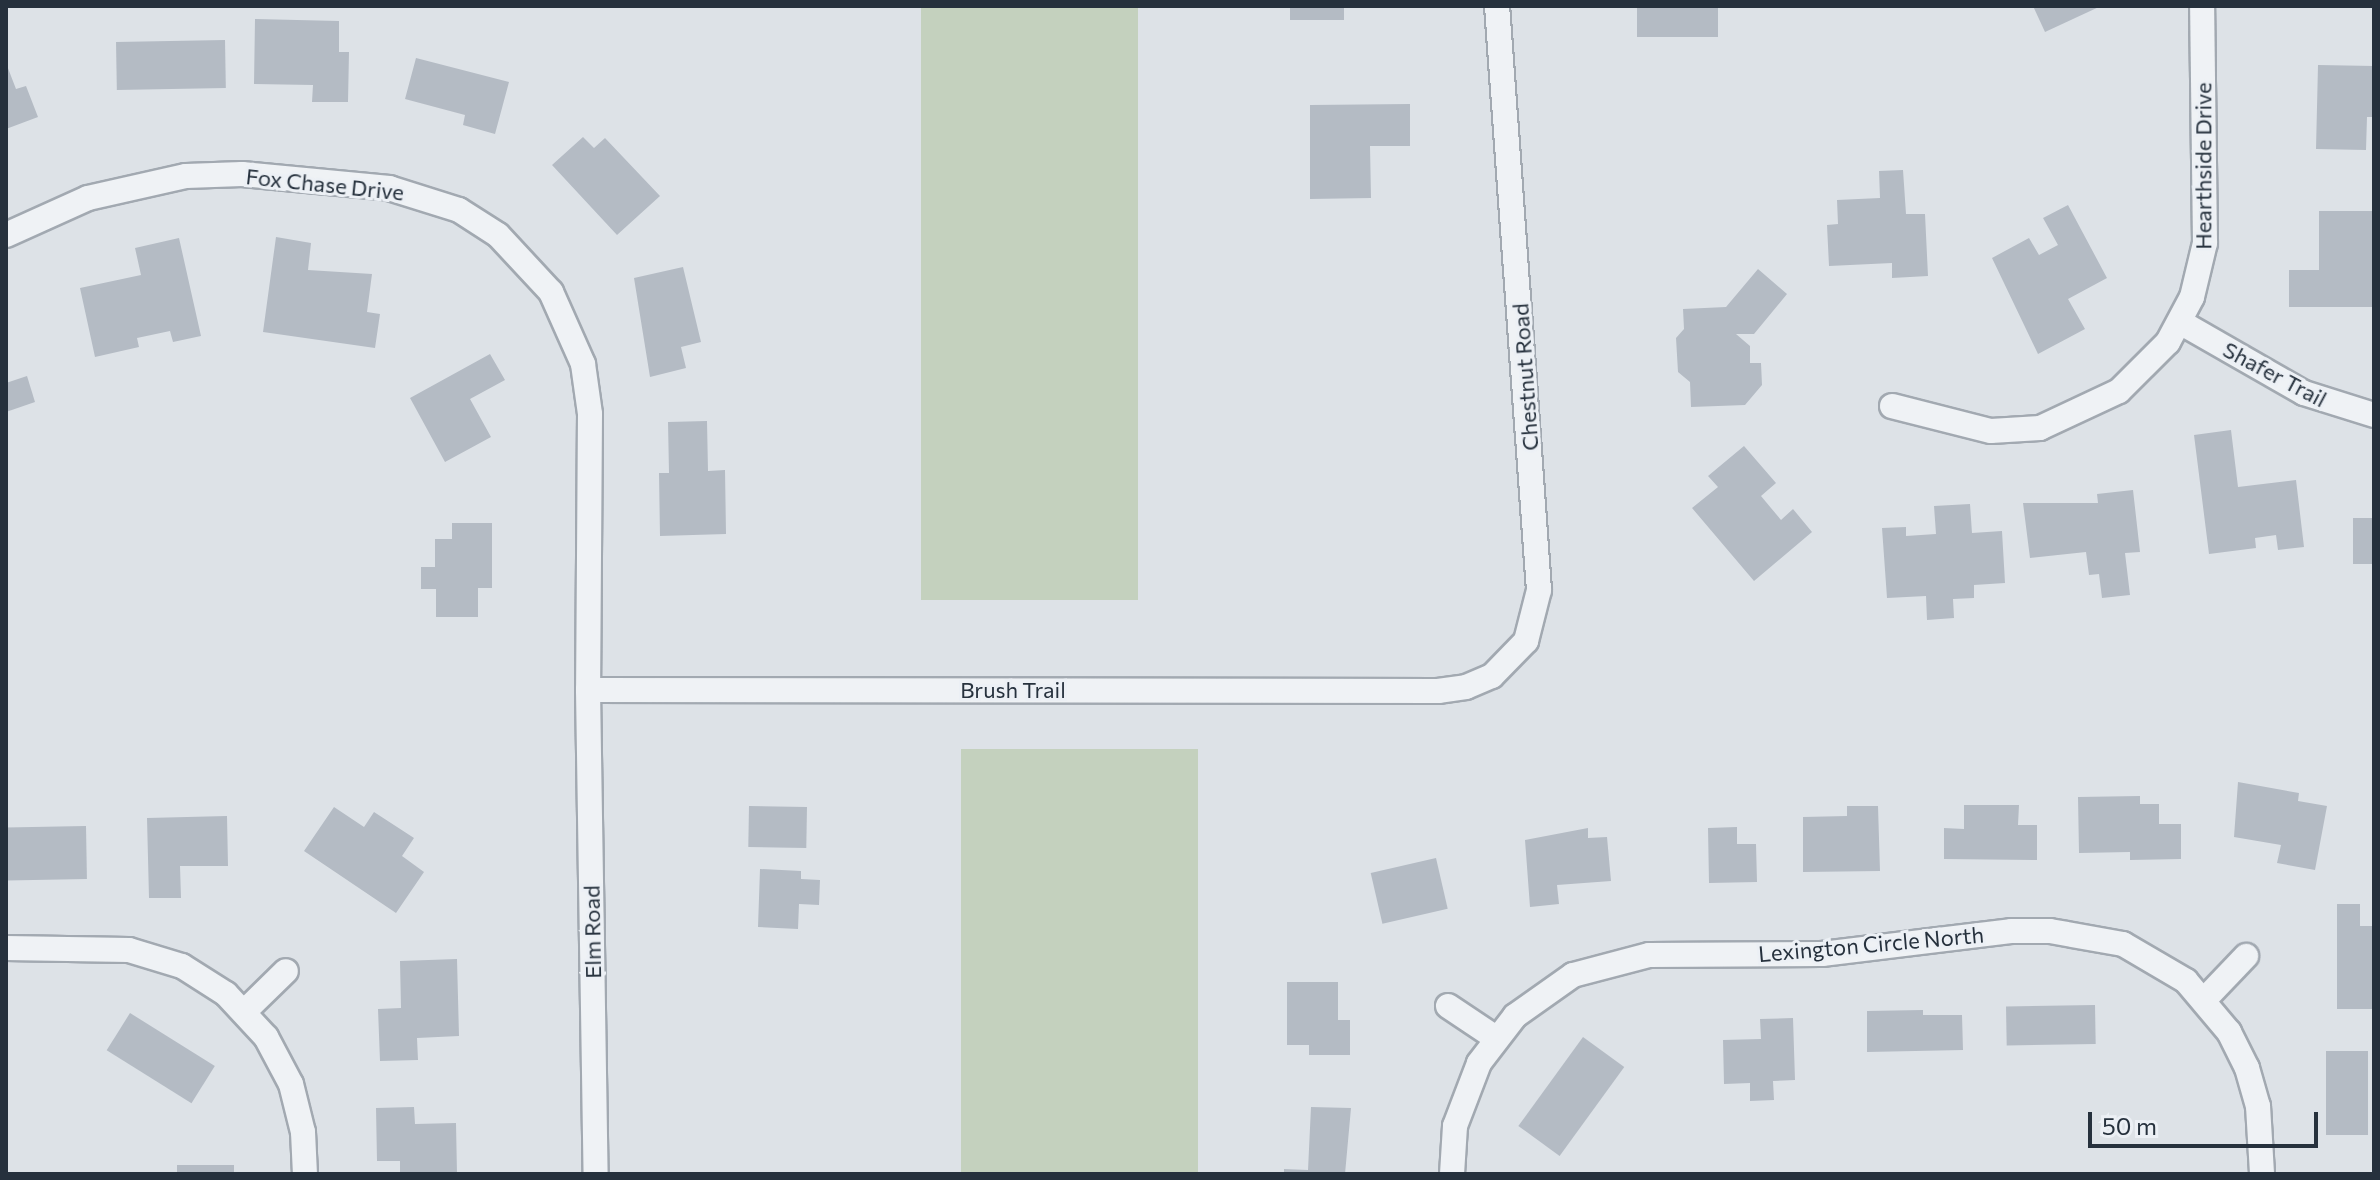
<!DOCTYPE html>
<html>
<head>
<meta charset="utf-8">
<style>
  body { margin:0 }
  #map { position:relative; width:2380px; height:1180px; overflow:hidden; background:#dde2e7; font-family:Commissioner,sans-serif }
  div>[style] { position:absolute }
  .green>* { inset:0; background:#c4d1be; transform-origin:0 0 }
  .building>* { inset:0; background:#b4bbc4; transform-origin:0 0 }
  .roads { filter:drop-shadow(2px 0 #a2a9b1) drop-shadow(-2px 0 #a2a9b1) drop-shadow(0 2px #a2a9b1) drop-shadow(0 -2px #a2a9b1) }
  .street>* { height:24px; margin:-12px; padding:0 12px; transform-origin:12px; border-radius:12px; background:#eff2f5 }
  span { translate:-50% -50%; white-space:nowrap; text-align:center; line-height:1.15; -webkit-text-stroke:6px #ecf0f5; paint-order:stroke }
  .street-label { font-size:22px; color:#26313d }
  .frame { position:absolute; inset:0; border:8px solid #26313d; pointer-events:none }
  .scale { position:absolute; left:2088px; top:1112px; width:230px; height:36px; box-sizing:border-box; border:4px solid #26313d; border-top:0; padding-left:10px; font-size:24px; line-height:28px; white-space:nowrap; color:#26313d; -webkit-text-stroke:6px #ecf0f5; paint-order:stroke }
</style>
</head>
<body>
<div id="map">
  <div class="green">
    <i style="left:921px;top:6px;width:217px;height:594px"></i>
    <i style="left:961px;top:749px;width:237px;height:425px"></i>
  </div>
  <div class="building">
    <i style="left:1290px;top:6px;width:54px;height:14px"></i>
    <i style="left:1637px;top:6px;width:81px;height:31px"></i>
    <i style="clip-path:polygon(2033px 6px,2101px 6px,2045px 32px)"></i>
    <i style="clip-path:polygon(255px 19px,339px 21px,339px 52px,349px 52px,348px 102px,312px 102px,313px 85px,254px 84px)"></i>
    <i style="left:225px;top:40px;width:48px;height:109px;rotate:89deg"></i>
    <i style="clip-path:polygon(416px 58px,509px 82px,495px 134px,463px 125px,465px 115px,405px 99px)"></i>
    <i style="clip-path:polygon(6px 63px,16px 89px,26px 86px,38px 117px,6px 129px)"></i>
    <i style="clip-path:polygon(2318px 65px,2374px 66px,2374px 117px,2367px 117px,2366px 150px,2316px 149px)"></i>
    <i style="clip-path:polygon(1410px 104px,1410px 146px,1370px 146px,1371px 198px,1310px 199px,1310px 105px)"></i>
    <i style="clip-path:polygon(583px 137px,594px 148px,605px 138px,660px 196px,617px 235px,552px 165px)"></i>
    <i style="clip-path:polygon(1903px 170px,1906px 214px,1925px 214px,1928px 276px,1892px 278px,1892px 263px,1829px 266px,1827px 225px,1838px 224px,1837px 200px,1880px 198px,1879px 171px)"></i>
    <i style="clip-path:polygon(2068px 205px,2107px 278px,2068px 299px,2085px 329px,2038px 354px,1992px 258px,2029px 238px,2039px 255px,2058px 245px,2043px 218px)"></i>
    <i style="clip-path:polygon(2319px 211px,2374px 211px,2374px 307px,2289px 307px,2289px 270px,2319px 270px)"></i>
    <i style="clip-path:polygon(276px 237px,311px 243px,308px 270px,372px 274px,367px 312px,380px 314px,375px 348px,263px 332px)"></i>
    <i style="clip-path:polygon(179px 238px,201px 336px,173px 342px,170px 331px,137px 338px,139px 347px,95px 357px,80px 288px,141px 275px,135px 248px)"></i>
    <i style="clip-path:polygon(683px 267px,701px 342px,681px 347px,686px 368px,650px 377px,634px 278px)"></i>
    <i style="clip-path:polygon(1758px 269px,1787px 294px,1754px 334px,1736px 334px,1750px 346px,1750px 363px,1761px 363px,1762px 385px,1745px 405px,1691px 407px,1690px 382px,1678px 372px,1676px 338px,1684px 329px,1683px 309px,1726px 307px)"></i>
    <i style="clip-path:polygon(490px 354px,505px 380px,470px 399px,491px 437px,445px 462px,410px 398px)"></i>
    <i style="clip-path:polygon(27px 376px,35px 402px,6px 412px,6px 383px)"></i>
    <i style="clip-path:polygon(707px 421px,708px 471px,725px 470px,726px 534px,660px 536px,659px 473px,669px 473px,668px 422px)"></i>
    <i style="clip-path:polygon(2231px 430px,2238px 487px,2296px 480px,2304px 547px,2278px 550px,2276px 535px,2255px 538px,2256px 548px,2209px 554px,2194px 435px)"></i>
    <i style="clip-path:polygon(1744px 446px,1776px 483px,1761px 496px,1781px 520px,1793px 509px,1812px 532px,1754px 581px,1692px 508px,1718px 487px,1708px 476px)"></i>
    <i style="clip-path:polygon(2133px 490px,2140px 552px,2125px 553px,2130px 595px,2102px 598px,2099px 574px,2089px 575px,2086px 552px,2030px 558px,2023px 503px,2098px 503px,2097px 494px)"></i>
    <i style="clip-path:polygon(1970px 504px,1972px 533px,2002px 531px,2005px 583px,1974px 585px,1974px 598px,1953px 599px,1954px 618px,1927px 620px,1926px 596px,1887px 598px,1882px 528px,1906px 527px,1906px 536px,1936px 534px,1934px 506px)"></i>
    <i style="left:2353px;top:518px;width:21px;height:46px"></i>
    <i style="clip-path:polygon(452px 523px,492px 523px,492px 588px,478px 588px,478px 617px,436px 617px,436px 589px,421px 589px,421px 567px,435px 567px,435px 539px,452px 539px)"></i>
    <i style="clip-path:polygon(2238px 782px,2299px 793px,2298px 801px,2327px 806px,2315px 870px,2277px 863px,2281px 845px,2234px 837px)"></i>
    <i style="clip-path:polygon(2140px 796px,2140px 804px,2159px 804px,2159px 824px,2181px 824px,2181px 859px,2130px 860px,2130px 852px,2079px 853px,2078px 797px)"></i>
    <i style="clip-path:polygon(1964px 805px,2019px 805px,2018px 825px,2037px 825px,2037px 860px,1944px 859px,1944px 828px,1964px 829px)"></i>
    <i style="left:749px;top:806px;width:58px;height:41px;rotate:1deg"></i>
    <i style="clip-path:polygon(1847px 806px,1878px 806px,1880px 871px,1803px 872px,1803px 817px,1847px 816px)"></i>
    <i style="clip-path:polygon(334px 807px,364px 827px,374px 812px,414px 838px,402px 856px,424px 872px,396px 913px,304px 851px)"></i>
    <i style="clip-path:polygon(227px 816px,228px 866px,180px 866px,181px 898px,149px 898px,147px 818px)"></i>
    <i style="left:86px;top:826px;width:53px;height:80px;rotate:89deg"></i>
    <i style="clip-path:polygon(1737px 827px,1737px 844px,1756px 844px,1757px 882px,1709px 883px,1708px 828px)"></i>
    <i style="clip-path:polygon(1588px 828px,1588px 838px,1607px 837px,1611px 881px,1557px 885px,1559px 904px,1530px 907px,1525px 840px)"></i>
    <i style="left:1436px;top:858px;width:52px;height:67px;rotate:77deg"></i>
    <i style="clip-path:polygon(760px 869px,801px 871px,801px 879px,820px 880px,819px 905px,799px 904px,798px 929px,758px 927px)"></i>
    <i style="clip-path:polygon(2337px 904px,2360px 904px,2360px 926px,2374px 926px,2374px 1009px,2337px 1009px)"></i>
    <i style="clip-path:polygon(457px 959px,459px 1036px,417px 1038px,418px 1060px,380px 1061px,378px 1009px,401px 1008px,400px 961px)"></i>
    <i style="clip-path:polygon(1287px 982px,1338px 982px,1338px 1020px,1350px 1020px,1350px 1055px,1309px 1055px,1309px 1045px,1287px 1045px)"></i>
    <i style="left:2095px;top:1005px;width:39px;height:89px;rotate:89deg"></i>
    <i style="clip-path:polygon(1923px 1010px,1923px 1015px,1962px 1015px,1963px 1050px,1867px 1052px,1867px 1011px)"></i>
    <i style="left:130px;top:1013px;width:100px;height:44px;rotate:32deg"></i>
    <i style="clip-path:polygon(1793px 1018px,1795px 1080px,1773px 1081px,1774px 1100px,1750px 1101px,1750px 1083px,1724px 1084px,1723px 1040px,1761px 1039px,1760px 1019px)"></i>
    <i style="left:1583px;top:1037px;width:51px;height:110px;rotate:36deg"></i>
    <i style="left:2368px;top:1051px;width:84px;height:42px;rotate:90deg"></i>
    <i style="clip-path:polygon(414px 1107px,415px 1124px,456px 1123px,457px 1174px,400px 1174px,400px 1161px,377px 1161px,376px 1108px)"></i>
    <i style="clip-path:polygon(1311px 1107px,1351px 1108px,1345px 1174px,1284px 1174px,1284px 1169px,1308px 1170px)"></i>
    <i style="left:234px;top:1165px;width:9px;height:57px;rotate:90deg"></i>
  </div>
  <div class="roads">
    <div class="street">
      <i style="left:6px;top:235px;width:90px;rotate:-24.3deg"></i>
      <i style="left:88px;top:198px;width:100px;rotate:-12.7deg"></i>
      <i style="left:186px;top:176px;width:56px;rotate:-2deg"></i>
      <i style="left:242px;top:174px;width:148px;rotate:5.4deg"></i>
      <i style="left:389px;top:188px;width:73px;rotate:17.4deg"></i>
      <i style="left:459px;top:210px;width:46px;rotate:32.7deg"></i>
      <i style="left:498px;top:235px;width:78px;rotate:47.1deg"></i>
      <i style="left:551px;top:292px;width:79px;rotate:66deg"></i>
      <i style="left:583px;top:364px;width:50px;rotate:82deg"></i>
      <i style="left:590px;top:414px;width:276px;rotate:90.4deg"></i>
      <i style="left:588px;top:690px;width:484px;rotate:89.1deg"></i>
      <i style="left:2180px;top:322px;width:143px;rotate:29.8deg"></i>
      <i style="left:2304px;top:393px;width:73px;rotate:17.4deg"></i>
      <i style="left:1892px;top:406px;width:102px;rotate:14.2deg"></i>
      <i style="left:1991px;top:431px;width:49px;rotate:-3.5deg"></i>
      <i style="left:2040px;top:428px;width:87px;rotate:-25.1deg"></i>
      <i style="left:2119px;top:391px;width:69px;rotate:-45deg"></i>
      <i style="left:2168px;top:342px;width:51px;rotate:-61.9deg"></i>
      <i style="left:2192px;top:297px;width:56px;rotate:-76.5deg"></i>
      <i style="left:2205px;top:243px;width:237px;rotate:-90.7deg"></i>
      <i style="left:588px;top:690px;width:850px;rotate:0.07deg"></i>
      <i style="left:1438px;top:691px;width:28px;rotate:-8deg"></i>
      <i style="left:1466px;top:687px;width:28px;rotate:-23deg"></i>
      <i style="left:1492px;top:676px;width:49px;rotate:-45.8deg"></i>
      <i style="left:1526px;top:641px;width:53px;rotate:-75.7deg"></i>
      <i style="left:1539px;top:590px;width:586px;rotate:-94.11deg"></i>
      <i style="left:6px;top:948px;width:123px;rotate:0.9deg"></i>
      <i style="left:129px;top:950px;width:55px;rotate:16.8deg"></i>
      <i style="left:182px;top:966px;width:52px;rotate:32.5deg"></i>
      <i style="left:226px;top:994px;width:59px;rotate:47.1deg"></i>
      <i style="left:266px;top:1037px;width:53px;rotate:62deg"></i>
      <i style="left:291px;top:1084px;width:49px;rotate:76deg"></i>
      <i style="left:303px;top:1132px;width:42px;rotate:87.3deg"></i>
      <i style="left:2204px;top:1000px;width:61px;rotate:-46.3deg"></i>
      <i style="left:1448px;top:1006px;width:58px;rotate:33.7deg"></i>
      <i style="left:245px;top:1011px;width:57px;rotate:-44.3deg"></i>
      <i style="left:1452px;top:1174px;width:48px;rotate:-86.4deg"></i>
      <i style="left:1455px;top:1126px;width:67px;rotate:-69.1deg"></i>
      <i style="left:1479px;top:1063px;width:59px;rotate:-52.5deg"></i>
      <i style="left:1515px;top:1016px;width:71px;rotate:-35.3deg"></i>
      <i style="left:1573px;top:975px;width:79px;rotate:-14.7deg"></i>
      <i style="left:1649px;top:955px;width:173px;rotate:-0.3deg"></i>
      <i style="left:1822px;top:954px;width:190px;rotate:-6.9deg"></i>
      <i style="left:2011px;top:931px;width:39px"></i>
      <i style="left:2050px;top:931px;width:74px;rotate:10.1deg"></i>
      <i style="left:2123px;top:944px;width:73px;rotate:30.4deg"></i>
      <i style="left:2186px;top:981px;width:67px;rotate:49.9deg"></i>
      <i style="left:2229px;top:1032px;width:40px;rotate:63.4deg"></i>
      <i style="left:2247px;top:1068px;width:40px;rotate:74deg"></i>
      <i style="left:2258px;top:1106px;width:68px;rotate:86.6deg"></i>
    </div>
  </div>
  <div class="street-label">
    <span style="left:2203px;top:166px;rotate:-90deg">Hearthside Drive</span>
    <span style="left:325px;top:184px;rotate:6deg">Fox Chase Drive</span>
    <span style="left:2275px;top:374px;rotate:28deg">Shafer Trail</span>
    <span style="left:1525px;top:377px;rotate:-94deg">Chestnut Road</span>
    <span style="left:1013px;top:690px">Brush Trail</span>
    <span style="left:592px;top:932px;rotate:-91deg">Elm Road</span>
    <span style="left:1871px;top:944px;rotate:-5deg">Lexington Circle North</span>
  </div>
  <div class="frame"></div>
  <div class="scale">50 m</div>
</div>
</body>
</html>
